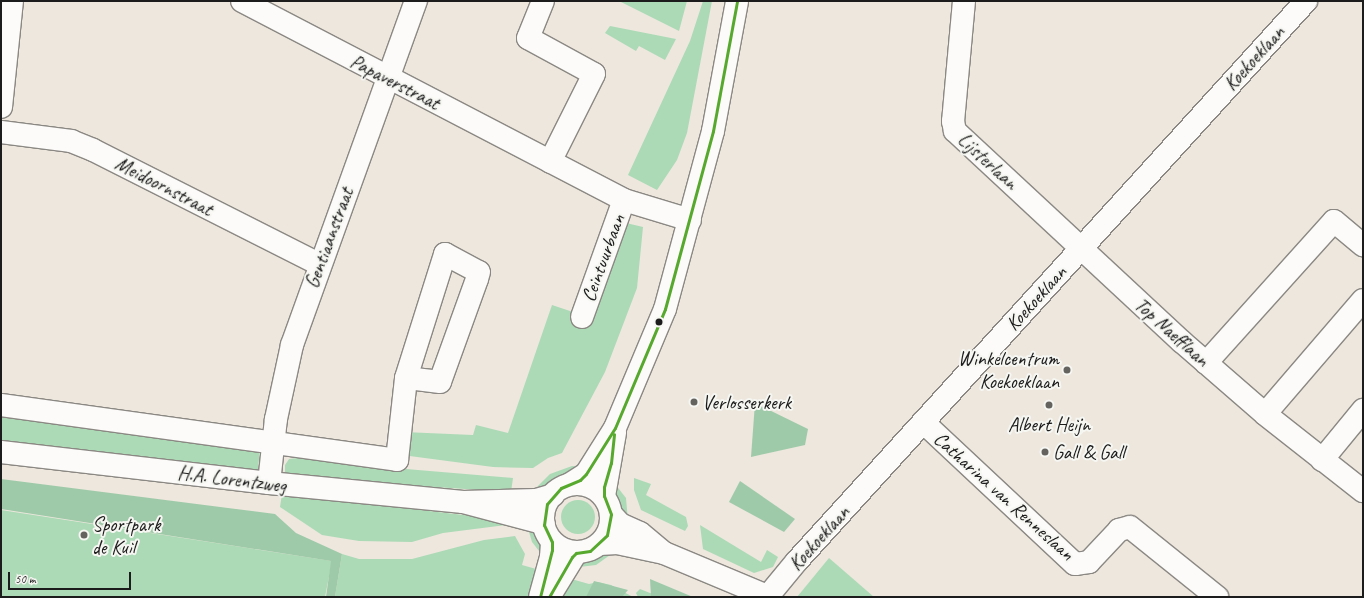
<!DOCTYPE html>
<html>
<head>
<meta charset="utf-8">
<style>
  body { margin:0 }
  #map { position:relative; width:1364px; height:598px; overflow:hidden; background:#ede7dd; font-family:Caveat,sans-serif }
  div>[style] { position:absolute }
  .green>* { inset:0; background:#acdab6 }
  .round { border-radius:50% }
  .forest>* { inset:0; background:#9fcaa9 }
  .roads { filter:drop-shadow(1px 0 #8b8883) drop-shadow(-1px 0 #8b8883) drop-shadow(0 1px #8b8883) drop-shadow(0 -1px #8b8883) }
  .minor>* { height:22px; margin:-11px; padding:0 11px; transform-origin:11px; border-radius:11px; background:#fcfbfa }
  .major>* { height:22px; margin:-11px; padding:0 11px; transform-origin:11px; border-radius:11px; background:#fcfbfa }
  .major>.ring { margin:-11px; padding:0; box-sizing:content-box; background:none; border:22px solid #fcfbfa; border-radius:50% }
  .bus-1>* { height:3px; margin:-1.5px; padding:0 1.5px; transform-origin:1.5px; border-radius:1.5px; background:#57a92e }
  .dots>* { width:11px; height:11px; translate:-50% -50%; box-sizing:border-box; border:2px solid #f6f6f2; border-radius:50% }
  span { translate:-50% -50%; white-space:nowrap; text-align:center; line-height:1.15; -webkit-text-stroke:4px #f6f6f2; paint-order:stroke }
  .street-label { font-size:20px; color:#1c1c1c }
  .poi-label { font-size:20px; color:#1c1c1c }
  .right { translate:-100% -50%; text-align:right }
  .left { translate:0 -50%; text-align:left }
  .frame { position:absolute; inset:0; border:2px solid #1c1c1c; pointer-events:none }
  .scale { position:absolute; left:8px; top:572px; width:123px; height:18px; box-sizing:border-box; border:2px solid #1c1c1c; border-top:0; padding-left:5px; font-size:12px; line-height:14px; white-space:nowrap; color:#1c1c1c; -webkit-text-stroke:3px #f6f6f2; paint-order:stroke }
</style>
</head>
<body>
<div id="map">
  <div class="green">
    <i style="clip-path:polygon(619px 1px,687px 1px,679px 31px)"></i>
    <i style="clip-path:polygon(703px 1px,712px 1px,687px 133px,677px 160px,657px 190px,628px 175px,690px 41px)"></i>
    <i style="clip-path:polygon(610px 26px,676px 39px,665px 60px,639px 46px,636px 51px,605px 33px)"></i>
    <i style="clip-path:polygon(626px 223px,643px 227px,637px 288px,605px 372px,562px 453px,548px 458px,533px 468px,493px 467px,402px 455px,404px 432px,473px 435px,476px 425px,508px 433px,552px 305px,594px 319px)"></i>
    <i style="clip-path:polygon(1px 417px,258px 447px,260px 450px,258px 469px,254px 474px,1px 442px)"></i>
    <i style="clip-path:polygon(297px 458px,406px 469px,513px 478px,511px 492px,285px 477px,285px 465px,289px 459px)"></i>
    <i style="clip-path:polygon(572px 466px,584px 467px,567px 480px,551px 487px,534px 490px,550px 474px)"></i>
    <i style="clip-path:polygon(634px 478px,651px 484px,646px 495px,686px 517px,688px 526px,685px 531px,641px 510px,634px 490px)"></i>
    <i style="clip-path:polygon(611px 479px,626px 498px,628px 521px,616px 508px,612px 499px)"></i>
    <i style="clip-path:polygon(282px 494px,507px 520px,506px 525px,443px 533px,412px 542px,359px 541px,322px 535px,280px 507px)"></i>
    <i class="round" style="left:561px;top:500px;width:34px;height:34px"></i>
    <i style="clip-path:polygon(1px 510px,332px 561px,325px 597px,1px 597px)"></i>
    <i style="clip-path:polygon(527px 525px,539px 534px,543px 542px,543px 556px,532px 542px)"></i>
    <i style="clip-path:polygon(700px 525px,761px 562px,767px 550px,778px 557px,773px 567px,754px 573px,703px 549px)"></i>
    <i style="clip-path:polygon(515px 536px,525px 554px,522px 565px,589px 584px,598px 582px,611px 585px,633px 597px,335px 597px,342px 554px,359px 559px,412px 559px,484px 540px)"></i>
    <i style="clip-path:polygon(617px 550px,596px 565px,571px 568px,583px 557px,599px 551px)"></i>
    <i style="clip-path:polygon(829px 558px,874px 597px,797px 597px)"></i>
    <i style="clip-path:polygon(640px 589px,660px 597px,638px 597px,636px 593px)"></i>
  </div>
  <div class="forest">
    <i style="clip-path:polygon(755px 403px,808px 429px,805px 445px,751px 457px)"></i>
    <i style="clip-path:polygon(1px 479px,275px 514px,296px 533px,342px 554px,335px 597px,326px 597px,331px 561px,1px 509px)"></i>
    <i style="clip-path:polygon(740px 481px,795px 519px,784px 532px,729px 502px)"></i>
    <i style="clip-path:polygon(650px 579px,693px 597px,651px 597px)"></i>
    <i style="clip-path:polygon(594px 581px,628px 590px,622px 597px,586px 597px)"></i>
  </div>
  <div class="roads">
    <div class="minor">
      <i style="left:242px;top:1px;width:431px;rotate:27.5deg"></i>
      <i style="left:624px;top:200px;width:69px;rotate:16.9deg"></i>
      <i style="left:543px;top:1px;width:40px;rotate:112deg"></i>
      <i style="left:528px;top:38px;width:75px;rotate:28.6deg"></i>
      <i style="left:594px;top:74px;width:98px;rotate:116.6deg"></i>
      <i style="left:964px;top:1px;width:121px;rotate:95.2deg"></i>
      <i style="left:953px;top:121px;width:10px;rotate:79deg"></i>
      <i style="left:955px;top:131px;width:309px;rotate:42.9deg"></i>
      <i style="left:1181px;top:341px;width:111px;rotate:41deg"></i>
      <i style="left:1265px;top:414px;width:125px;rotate:38.2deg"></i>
      <i style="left:1px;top:107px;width:107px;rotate:-84.1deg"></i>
      <i style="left:1px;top:132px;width:71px;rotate:7.3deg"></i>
      <i style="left:71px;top:141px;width:24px;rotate:22deg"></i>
      <i style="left:93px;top:150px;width:253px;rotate:26.8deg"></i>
      <i style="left:582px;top:317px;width:124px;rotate:-70.3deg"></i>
      <i style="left:1206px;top:363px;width:191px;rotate:-48deg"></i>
      <i style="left:1334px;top:221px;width:38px;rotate:40deg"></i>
      <i style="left:1px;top:405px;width:400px;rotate:7.9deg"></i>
      <i style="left:397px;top:460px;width:82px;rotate:-83.7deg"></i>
      <i style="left:406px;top:378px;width:130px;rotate:-72.5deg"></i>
      <i style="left:445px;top:254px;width:38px;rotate:28deg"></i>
      <i style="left:479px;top:272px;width:7px;rotate:106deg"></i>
      <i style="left:477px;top:279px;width:109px;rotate:109.8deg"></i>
      <i style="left:440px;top:382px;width:34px;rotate:-173deg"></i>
      <i style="left:1265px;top:414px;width:150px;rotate:-49.3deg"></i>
      <i style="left:923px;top:422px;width:208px;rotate:43.1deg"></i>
      <i style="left:1075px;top:564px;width:14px;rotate:-8deg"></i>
      <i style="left:1089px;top:562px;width:44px;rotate:-46.8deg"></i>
      <i style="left:1119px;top:530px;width:11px;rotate:-15deg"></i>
      <i style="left:1130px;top:527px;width:112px;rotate:38.8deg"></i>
      <i style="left:1px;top:452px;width:270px;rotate:6.6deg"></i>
      <i style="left:269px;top:483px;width:195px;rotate:5.6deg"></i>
      <i style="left:1322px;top:460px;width:65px;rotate:-50.6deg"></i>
      <i style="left:269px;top:483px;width:64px;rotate:-83.8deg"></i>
      <i style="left:276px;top:419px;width:76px;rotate:-77.8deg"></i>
      <i style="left:292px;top:345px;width:366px;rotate:-70.2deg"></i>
      <i style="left:611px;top:514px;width:13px;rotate:48deg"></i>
      <i style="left:620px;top:524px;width:22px;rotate:24deg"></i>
      <i style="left:640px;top:533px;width:30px;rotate:40deg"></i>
      <i style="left:544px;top:525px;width:6px;rotate:-149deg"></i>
      <i style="left:539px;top:522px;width:79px;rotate:-165.3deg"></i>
      <i style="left:463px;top:502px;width:73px;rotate:-1.6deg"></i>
      <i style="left:536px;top:500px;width:18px;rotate:-16deg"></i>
      <i style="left:600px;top:544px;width:17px;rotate:-3deg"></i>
      <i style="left:617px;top:543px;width:48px;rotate:12deg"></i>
      <i style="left:664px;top:553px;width:114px;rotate:22.7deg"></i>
      <i style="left:768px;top:596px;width:45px;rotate:-50.4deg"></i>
      <i style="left:797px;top:561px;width:757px;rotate:-47.73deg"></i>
    </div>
    <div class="major">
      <i class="ring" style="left:543px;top:484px;width:46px;height:46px"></i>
      <i style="left:570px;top:484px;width:19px;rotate:-32deg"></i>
      <i style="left:586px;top:474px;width:54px;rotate:-57.8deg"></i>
      <i style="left:615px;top:428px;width:129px;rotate:-67.2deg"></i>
      <i style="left:665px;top:309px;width:184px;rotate:-74.9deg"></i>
      <i style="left:713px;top:131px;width:132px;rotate:-79.5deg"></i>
      <i style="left:604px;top:496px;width:64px;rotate:-80.1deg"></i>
      <i style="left:540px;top:597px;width:41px;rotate:-74.6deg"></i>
      <i style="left:551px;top:557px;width:15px;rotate:-86deg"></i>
      <i style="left:549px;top:597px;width:52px;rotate:-58.5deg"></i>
    </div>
  </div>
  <div class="bus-1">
    <i style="left:540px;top:597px;width:49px;rotate:-75.7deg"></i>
    <i style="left:552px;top:550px;width:8px;rotate:-90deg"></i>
    <i style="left:552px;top:542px;width:19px;rotate:-115deg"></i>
    <i style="left:544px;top:525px;width:21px;rotate:-82deg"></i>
    <i style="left:547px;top:504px;width:21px;rotate:-49deg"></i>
    <i style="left:561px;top:488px;width:21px;rotate:-23deg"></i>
    <i style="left:580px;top:480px;width:8px;rotate:-45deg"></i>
    <i style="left:586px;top:474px;width:54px;rotate:-57.8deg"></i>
    <i style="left:615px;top:428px;width:129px;rotate:-67.2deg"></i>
    <i style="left:665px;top:309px;width:184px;rotate:-74.9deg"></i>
    <i style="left:713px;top:131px;width:132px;rotate:-79.5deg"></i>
    <i style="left:549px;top:597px;width:46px;rotate:-60.1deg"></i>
    <i style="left:572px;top:557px;width:6px;rotate:-45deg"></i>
    <i style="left:576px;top:553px;width:14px;rotate:-8deg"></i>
    <i style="left:590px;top:551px;width:23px;rotate:-43deg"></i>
    <i style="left:607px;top:535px;width:21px;rotate:-79deg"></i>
    <i style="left:611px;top:514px;width:19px;rotate:-111deg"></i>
    <i style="left:604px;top:496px;width:9px;rotate:-90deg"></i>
    <i style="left:604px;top:487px;width:25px;rotate:-74deg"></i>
    <i style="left:611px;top:463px;width:29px;rotate:-84deg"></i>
  </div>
  <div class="dots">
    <i style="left:659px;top:322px;background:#1c1c1c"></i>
    <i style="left:1067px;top:370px;background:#656360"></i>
    <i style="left:694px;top:402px;background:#656360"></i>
    <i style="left:1049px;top:405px;background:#656360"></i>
    <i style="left:1045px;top:452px;background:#656360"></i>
    <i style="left:84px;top:535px;background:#656360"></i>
  </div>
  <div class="street-label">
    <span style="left:1254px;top:58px;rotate:-48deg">Koekoeklaan</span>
    <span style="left:395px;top:82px;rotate:27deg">Papaverstraat</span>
    <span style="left:988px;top:161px;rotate:43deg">Lijsterlaan</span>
    <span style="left:164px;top:186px;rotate:27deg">Meidoornstraat</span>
    <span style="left:329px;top:238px;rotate:-70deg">Gentiaanstraat</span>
    <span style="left:603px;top:258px;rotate:-70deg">Ceintuurbaan</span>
    <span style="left:1036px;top:298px;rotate:-48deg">Koekoeklaan</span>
    <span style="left:1172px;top:332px;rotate:42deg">Top Naefflaan</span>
    <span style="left:232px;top:479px;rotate:7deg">H.A. Lorentzweg</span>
    <span style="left:1004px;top:496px;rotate:42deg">Catharina van Renneslaan</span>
    <span style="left:819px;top:538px;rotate:-48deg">Koekoeklaan</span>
  </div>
  <div class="poi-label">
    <span class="right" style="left:1059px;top:370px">Winkelcentrum<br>Koekoeklaan</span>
    <span class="left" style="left:702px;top:402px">Verlosserkerk</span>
    <span style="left:1049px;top:424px">Albert Heijn</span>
    <span class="left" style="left:1053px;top:452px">Gall &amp; Gall</span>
    <span class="left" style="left:92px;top:536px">Sportpark<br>de Kuil</span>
  </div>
  <div class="frame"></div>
  <div class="scale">50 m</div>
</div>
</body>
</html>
